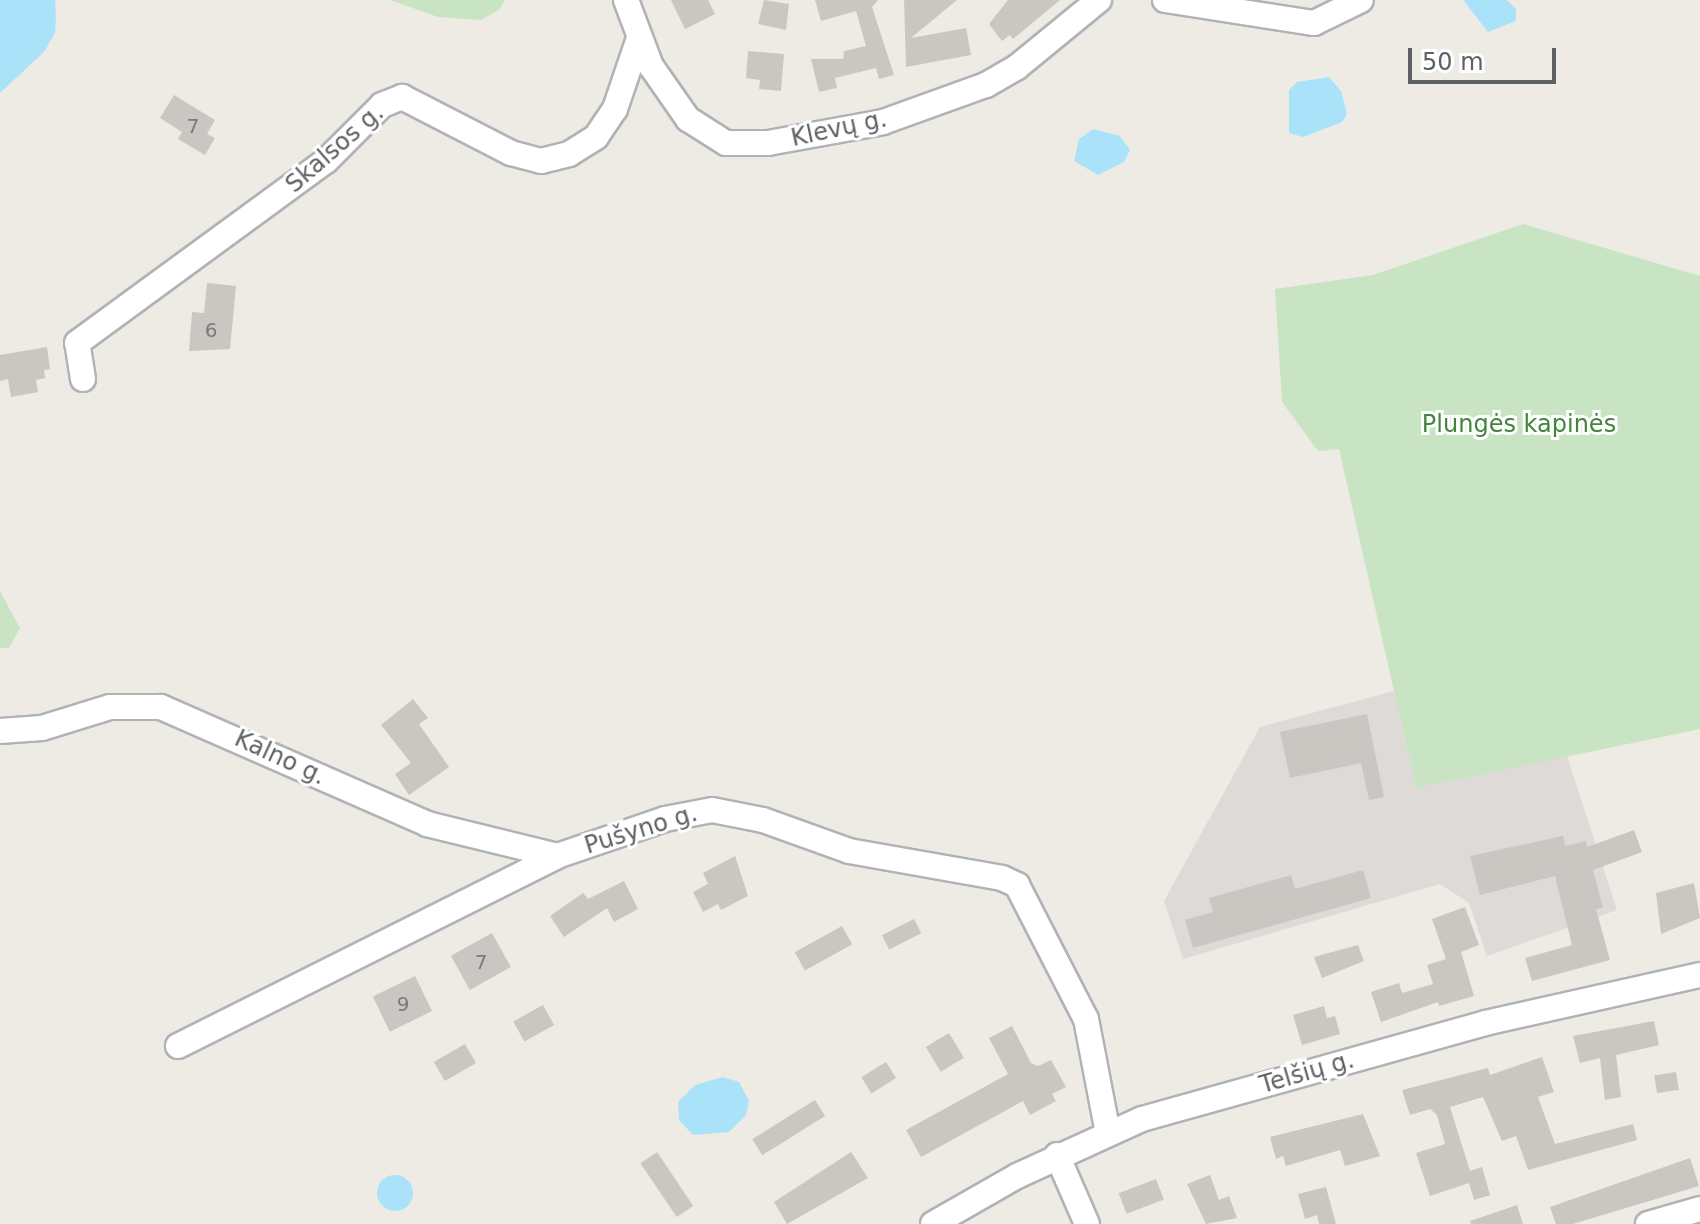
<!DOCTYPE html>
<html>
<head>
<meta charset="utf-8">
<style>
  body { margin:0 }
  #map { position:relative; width:1700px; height:1224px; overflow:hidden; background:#eeebe5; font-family:"DejaVu Sans",sans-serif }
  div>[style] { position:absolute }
  .industrial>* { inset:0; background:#dddad7 }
  .green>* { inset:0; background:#c8e4c3 }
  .water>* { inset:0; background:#aae3f9 }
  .round { border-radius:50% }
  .building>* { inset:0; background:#cac6c2; transform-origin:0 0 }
  .roads { filter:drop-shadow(2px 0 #b0b3b6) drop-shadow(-2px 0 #b0b3b6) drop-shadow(0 2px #b0b3b6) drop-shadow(0 -2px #b0b3b6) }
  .minor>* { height:24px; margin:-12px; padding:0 12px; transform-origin:12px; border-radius:12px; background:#fff }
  span { translate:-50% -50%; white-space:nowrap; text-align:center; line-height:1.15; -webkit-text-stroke:6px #fff; paint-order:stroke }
  .number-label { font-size:20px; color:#787a7c }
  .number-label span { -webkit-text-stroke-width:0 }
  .street-label { font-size:24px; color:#5d6164 }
  .park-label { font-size:24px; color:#43853c }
  .scale { position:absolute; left:1408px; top:48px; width:148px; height:36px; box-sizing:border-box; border:4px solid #5d6164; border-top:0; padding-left:10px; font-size:24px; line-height:28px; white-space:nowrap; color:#5d6164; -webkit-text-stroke:6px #fff; paint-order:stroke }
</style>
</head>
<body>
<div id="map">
  <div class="industrial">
    <i style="clip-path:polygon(1394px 691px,1416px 788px,1567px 756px,1617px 910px,1487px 956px,1469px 903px,1440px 884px,1183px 959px,1164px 901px,1260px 727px)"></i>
  </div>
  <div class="green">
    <i style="clip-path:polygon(390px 0,505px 0,499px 10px,481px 20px,438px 17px)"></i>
    <i style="clip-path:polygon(1523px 224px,1700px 276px,1700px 729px,1416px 788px,1339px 449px,1318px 451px,1282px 402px,1275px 289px,1373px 275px)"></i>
    <i style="clip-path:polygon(0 591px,20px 628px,9px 648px,0 648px)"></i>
  </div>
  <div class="water">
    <i style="clip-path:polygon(0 0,55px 0,56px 18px,55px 33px,44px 52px,0 93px)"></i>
    <i style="clip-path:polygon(1463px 0,1507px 0,1516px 9px,1516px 21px,1488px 32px)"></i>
    <i style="clip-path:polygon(1329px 77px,1341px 91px,1347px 114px,1342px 122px,1303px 137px,1289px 133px,1289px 90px,1297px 82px)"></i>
    <i style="clip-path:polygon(1093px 129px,1120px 136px,1130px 150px,1124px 162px,1098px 175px,1074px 161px,1079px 139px)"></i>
    <i style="clip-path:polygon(723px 1077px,739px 1082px,749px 1101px,746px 1115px,729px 1132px,693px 1135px,679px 1120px,678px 1102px,695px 1085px)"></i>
    <i class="round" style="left:377px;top:1175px;width:36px;height:36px"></i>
  </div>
  <div class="building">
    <i style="clip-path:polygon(671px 0,708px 0,715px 14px,685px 29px)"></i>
    <i style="clip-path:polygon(764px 0,789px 4px,786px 30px,758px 24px)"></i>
    <i style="clip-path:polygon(815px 0,878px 0,872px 7px,894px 75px,879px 79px,876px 68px,835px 78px,837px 88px,819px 92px,811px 59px,843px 59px,844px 51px,866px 46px,856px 11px,821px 21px)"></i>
    <i style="clip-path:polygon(904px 0,957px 0,911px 38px,966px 28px,971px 55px,906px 67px)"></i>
    <i style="clip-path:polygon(1008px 0,1060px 0,1013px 39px,1010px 35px,1002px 41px,989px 24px)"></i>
    <i style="clip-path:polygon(748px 51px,784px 54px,781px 91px,759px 89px,760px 80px,746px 78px)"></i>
    <i style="clip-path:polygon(174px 95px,215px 120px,207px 134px,215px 138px,205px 155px,178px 139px,182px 132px,160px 118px)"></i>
    <i style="clip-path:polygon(207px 283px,236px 286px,230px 349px,189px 351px,192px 312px,204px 313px)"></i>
    <i style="clip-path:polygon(47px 347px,50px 369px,44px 370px,45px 378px,36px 380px,38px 392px,11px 397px,8px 379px,0 381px,0 355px)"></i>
    <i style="clip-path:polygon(413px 699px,428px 718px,419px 724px,449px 767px,409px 795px,395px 774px,411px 763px,381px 725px)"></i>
    <i style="clip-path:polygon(1367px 714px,1384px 797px,1369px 800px,1361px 763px,1290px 778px,1280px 732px)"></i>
    <i style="clip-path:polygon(1634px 830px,1642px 852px,1593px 870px,1603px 908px,1596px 909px,1610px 960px,1532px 981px,1525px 958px,1572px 945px,1555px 876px,1480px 895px,1470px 856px,1563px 836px,1565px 846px,1586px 841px,1587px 847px)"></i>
    <i style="clip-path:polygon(735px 856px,748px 896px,721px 910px,718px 904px,703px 912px,693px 892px,708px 884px,703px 873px)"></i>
    <i style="clip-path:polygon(1363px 870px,1371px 898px,1193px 948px,1185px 920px,1213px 912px,1209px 898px,1291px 875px,1295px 889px)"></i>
    <i style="clip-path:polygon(624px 881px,638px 909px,614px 922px,607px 908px,564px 937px,550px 916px,583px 893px,588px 899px)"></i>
    <i style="clip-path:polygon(1694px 883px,1700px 918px,1661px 934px,1656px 893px)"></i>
    <i style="clip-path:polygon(1465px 907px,1479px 945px,1461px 952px,1474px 996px,1439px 1006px,1438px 1002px,1381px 1022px,1371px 992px,1399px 983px,1402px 993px,1433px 984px,1427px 965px,1446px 959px,1432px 919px)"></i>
    <i style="left:914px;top:919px;width:16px;height:36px;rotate:63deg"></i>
    <i style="left:842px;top:926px;width:21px;height:54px;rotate:61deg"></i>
    <i style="left:492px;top:933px;width:39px;height:47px;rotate:61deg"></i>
    <i style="clip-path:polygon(1358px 945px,1364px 961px,1322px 978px,1314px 957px)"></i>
    <i style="left:415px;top:976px;width:39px;height:47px;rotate:64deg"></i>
    <i style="left:543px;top:1005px;width:23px;height:34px;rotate:61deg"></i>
    <i style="clip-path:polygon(1324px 1006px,1327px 1018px,1335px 1016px,1340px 1034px,1302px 1045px,1293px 1015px)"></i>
    <i style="clip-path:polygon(1654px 1021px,1659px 1045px,1616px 1055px,1621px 1097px,1605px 1100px,1600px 1058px,1580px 1063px,1573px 1036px)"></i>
    <i style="clip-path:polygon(1012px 1026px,1031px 1063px,1038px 1066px,1051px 1060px,1066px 1087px,1052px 1094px,1056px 1101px,1030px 1115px,1023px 1101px,921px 1157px,906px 1130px,1008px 1074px,989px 1038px)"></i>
    <i style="left:949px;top:1033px;width:29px;height:27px;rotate:59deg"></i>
    <i style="left:465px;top:1044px;width:22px;height:36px;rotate:60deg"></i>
    <i style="clip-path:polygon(1542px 1057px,1554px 1092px,1538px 1097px,1555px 1144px,1633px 1124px,1637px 1140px,1528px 1170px,1516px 1136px,1502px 1141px,1483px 1097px,1450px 1107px,1470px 1171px,1482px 1167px,1490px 1195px,1474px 1200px,1469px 1183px,1430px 1196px,1416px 1153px,1445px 1144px,1437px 1115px,1430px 1109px,1410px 1115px,1402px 1090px,1488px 1068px,1490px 1075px)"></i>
    <i style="left:886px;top:1062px;width:19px;height:29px;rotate:58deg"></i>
    <i style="left:1676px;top:1072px;width:18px;height:22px;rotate:81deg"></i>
    <i style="left:815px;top:1100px;width:19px;height:74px;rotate:58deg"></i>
    <i style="clip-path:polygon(1363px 1114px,1380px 1156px,1345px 1166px,1340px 1150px,1286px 1166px,1283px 1156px,1276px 1159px,1270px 1137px)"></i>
    <i style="left:657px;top:1152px;width:65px;height:20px;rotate:56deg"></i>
    <i style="clip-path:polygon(851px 1152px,868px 1178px,787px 1224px,774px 1202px)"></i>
    <i style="clip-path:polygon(1690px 1158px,1699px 1186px,1573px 1224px,1556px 1224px,1550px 1207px)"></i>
    <i style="clip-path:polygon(1210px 1175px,1219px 1200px,1229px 1196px,1237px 1218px,1206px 1224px,1187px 1184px)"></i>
    <i style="left:1156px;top:1179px;width:22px;height:40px;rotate:69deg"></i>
    <i style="clip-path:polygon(1326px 1187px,1336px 1224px,1319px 1224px,1317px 1215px,1305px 1219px,1298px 1194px)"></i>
    <i style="clip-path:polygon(1517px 1205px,1523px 1224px,1471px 1224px,1470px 1221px)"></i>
  </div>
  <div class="roads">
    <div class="minor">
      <i style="left:626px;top:0;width:71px;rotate:69.3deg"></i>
      <i style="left:651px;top:66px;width:65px;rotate:55.1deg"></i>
      <i style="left:688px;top:119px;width:45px;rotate:32.3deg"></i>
      <i style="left:726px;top:143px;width:42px"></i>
      <i style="left:768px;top:143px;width:117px;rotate:-10.3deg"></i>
      <i style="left:883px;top:122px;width:109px;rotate:-19.8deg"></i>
      <i style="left:986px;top:85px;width:36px;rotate:-30deg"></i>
      <i style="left:1017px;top:67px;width:106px;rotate:-39.3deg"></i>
      <i style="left:1165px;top:0;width:151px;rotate:8.8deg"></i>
      <i style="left:1314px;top:23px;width:52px;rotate:-26.1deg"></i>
      <i style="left:83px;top:379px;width:36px;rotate:-99deg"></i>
      <i style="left:77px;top:343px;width:308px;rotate:-36.2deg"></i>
      <i style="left:326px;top:161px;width:79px;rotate:-45deg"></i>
      <i style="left:382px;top:105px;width:22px;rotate:-22deg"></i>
      <i style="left:402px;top:97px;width:123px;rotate:27.2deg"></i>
      <i style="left:511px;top:153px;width:31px;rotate:15deg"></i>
      <i style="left:541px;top:161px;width:29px;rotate:-14deg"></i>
      <i style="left:569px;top:154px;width:32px;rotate:-32deg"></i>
      <i style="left:596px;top:137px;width:34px;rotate:-56deg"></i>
      <i style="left:615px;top:109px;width:75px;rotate:-71.3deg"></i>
      <i style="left:0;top:731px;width:42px;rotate:-4.1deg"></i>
      <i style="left:42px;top:728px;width:71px;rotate:-17.2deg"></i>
      <i style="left:110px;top:707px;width:51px"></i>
      <i style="left:161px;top:707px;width:291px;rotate:23.7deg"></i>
      <i style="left:427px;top:824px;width:134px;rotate:13.8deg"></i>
      <i style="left:178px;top:1046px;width:424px;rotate:-26.6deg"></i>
      <i style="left:557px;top:856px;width:114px;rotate:-18.9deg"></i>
      <i style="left:665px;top:819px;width:48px;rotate:-10.8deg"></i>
      <i style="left:712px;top:810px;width:52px;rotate:11.1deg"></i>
      <i style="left:763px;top:820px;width:91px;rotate:19.8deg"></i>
      <i style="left:849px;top:851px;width:155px;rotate:10deg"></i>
      <i style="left:1002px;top:878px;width:17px;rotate:25deg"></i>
      <i style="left:1017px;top:885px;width:151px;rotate:62.8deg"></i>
      <i style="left:1086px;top:1019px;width:116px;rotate:79.1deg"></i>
      <i style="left:1057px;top:1155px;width:75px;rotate:66.5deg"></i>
      <i style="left:933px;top:1224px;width:97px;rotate:-29.7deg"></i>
      <i style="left:1017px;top:1176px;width:137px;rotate:-24.5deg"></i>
      <i style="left:1142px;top:1119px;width:356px;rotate:-15.6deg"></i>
      <i style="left:1485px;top:1023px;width:220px;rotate:-12.6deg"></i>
      <i style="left:1648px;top:1224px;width:54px;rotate:-16.1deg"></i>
    </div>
  </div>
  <div class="number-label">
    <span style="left:193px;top:126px">7</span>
    <span style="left:211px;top:330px">6</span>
    <span style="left:481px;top:962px">7</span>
    <span style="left:403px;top:1004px">9</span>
  </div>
  <div class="street-label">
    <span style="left:839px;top:129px;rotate:-12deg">Klevų g.</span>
    <span style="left:335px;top:149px;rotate:-41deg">Skalsos g.</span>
    <span style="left:280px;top:758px;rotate:25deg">Kalno g.</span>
    <span style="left:641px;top:830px;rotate:-17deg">Pušyno g.</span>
    <span style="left:1307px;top:1073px;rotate:-16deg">Telšių g.</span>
  </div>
  <div class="park-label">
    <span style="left:1519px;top:425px">Plungės kapinės</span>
  </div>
  <div class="scale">50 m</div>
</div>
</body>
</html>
